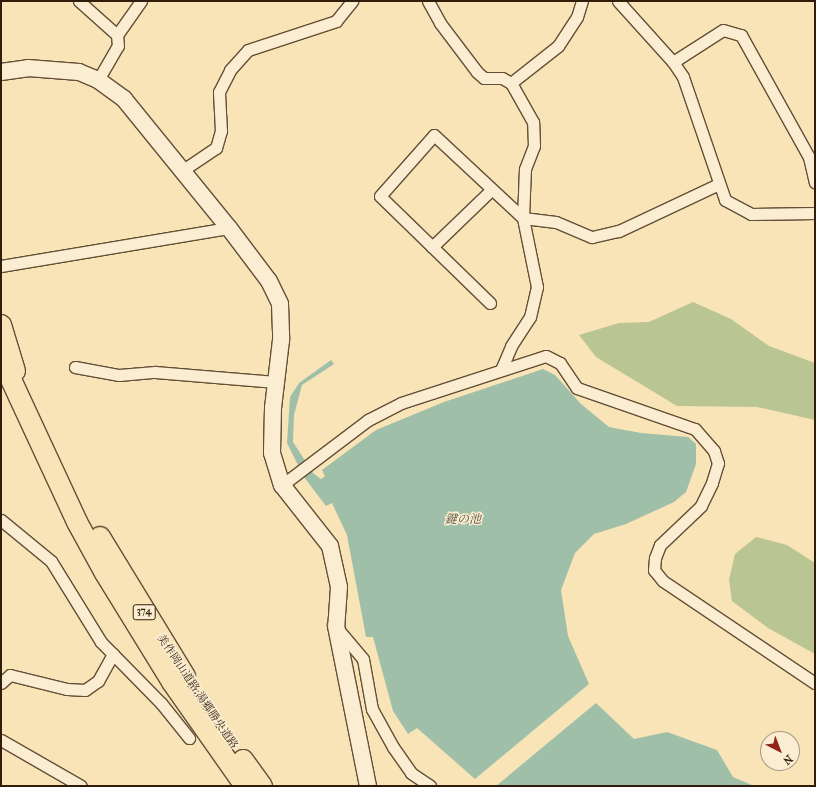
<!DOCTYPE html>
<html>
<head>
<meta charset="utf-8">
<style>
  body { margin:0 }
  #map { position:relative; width:816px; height:787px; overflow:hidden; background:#f9e4b8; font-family:"IM FELL French Canon","Noto Serif JP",serif }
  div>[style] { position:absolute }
  .green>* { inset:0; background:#b9c592 }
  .water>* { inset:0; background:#9fbfa9 }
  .roads { filter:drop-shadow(1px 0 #634f36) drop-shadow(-1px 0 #634f36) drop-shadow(0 1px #634f36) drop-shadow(0 -1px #634f36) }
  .street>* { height:11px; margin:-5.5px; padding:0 5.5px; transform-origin:5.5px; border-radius:5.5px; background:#fbedd1 }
  .secondary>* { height:16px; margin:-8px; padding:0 8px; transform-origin:8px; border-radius:8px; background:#fbedd1 }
  .highway>* { height:20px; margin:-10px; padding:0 10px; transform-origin:10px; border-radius:10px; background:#f9e4b8 }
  span { translate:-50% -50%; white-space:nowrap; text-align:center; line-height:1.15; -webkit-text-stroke:3px #fbedd1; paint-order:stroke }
  .shield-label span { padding:1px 3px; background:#fbedd1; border:1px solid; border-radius:3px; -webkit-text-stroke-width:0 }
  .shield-label { font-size:10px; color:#311d0a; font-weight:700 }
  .street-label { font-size:11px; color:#311d0a }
  .water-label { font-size:12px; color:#524e3a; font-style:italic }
  .frame { position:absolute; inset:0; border:2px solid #311d0a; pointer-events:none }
  .north { position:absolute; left:760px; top:731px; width:40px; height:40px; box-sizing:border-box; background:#fbedd1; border:1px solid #aa9a81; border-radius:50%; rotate:138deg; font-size:11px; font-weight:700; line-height:16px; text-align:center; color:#311d0a }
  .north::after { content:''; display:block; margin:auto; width:14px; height:18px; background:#8f2418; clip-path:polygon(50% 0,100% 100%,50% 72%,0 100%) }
</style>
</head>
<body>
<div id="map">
  <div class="green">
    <i style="clip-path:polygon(693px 302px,731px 319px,769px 346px,815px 363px,815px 420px,757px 407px,677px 406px,596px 357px,579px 335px,619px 323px,649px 322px)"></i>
    <i style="clip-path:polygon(756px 537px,787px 545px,815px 563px,815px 654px,768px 628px,732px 601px,729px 580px,735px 554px)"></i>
  </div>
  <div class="water">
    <i style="clip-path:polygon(331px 360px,334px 364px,302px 385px,294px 415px,293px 442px,313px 473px,321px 479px,325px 476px,322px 470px,376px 430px,444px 402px,543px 369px,555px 375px,581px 404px,609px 427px,641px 433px,688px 437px,696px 444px,696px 464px,686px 492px,674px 502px,626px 524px,594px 534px,575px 553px,561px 590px,568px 636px,589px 684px,475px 779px,417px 728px,408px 734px,393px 711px,373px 637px,366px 637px,347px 535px,332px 503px,326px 506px,304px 477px,287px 443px,290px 397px,299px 383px)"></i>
    <i style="clip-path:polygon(596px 703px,634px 739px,667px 732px,717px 750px,733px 777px,754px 786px,496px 786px)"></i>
  </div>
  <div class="roads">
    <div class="street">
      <i style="left:79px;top:1px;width:51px;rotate:41.8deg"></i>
      <i style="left:428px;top:1px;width:25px;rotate:61deg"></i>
      <i style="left:440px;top:23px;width:61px;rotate:52.9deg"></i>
      <i style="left:477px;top:72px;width:9px;rotate:41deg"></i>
      <i style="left:484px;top:78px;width:18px"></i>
      <i style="left:502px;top:78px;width:10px;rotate:29deg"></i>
      <i style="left:618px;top:1px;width:82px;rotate:48deg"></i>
      <i style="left:673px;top:62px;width:18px;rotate:56deg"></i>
      <i style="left:683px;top:77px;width:130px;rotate:71.1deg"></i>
      <i style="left:725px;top:200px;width:30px;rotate:28deg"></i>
      <i style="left:751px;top:214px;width:64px;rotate:-0.9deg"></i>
      <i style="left:673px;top:62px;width:59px;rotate:-32.6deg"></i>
      <i style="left:723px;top:30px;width:19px;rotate:16deg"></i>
      <i style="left:741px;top:35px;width:140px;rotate:60.9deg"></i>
      <i style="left:809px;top:157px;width:26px;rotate:77deg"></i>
      <i style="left:98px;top:80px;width:39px;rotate:-60deg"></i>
      <i style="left:118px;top:46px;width:11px;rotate:-95deg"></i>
      <i style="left:117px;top:35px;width:42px;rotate:-54.8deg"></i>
      <i style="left:183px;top:170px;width:40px;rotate:-34deg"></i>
      <i style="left:216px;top:148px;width:18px;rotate:-74deg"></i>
      <i style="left:221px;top:131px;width:39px;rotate:-93deg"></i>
      <i style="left:219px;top:92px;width:25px;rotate:-63deg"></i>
      <i style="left:230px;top:70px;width:27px;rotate:-48deg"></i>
      <i style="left:248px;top:50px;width:93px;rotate:-18.2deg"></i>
      <i style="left:336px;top:21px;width:26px;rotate:-51deg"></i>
      <i style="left:432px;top:247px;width:83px;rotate:-44deg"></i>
      <i style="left:1px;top:266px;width:231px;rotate:-9.5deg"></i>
      <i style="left:490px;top:303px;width:153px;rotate:-135.8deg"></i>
      <i style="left:380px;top:196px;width:81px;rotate:-48.5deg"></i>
      <i style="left:434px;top:135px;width:122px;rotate:43deg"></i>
      <i style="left:523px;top:218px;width:33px;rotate:7deg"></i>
      <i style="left:556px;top:222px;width:39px;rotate:23deg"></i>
      <i style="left:592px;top:237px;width:28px;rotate:-13deg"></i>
      <i style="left:619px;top:231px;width:110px;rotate:-25.2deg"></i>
      <i style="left:75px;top:367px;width:45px;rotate:10.3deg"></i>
      <i style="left:119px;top:375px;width:36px;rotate:-5deg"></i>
      <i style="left:155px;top:372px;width:121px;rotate:4.7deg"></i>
      <i style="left:501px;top:370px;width:26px;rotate:-67deg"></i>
      <i style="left:511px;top:346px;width:35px;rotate:-57deg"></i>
      <i style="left:530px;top:317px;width:31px;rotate:-77deg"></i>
      <i style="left:537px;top:287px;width:70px;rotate:-101.5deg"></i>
      <i style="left:523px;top:218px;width:49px;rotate:-87.7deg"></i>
      <i style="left:525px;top:169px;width:25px;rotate:-69deg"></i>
      <i style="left:534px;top:146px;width:24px;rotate:-92deg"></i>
      <i style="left:533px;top:122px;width:45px;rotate:-119.4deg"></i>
      <i style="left:511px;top:83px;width:60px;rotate:-38.2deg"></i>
      <i style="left:558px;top:46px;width:35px;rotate:-57deg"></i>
      <i style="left:577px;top:17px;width:17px;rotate:-73deg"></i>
      <i style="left:282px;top:485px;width:108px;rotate:-37.1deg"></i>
      <i style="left:368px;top:420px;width:37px;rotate:-27deg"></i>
      <i style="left:401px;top:403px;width:152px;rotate:-18deg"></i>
      <i style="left:546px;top:356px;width:16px;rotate:27deg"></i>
      <i style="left:560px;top:363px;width:30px;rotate:56deg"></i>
      <i style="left:577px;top:388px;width:125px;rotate:19.2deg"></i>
      <i style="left:695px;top:429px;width:29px;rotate:49deg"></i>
      <i style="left:714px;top:451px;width:13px;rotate:72deg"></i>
      <i style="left:718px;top:463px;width:21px;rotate:107deg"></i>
      <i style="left:712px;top:483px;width:25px;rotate:116deg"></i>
      <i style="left:701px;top:506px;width:57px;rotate:136.4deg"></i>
      <i style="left:660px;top:545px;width:14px;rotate:111deg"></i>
      <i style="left:655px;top:558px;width:12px;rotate:95deg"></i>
      <i style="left:654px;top:570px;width:14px;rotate:51deg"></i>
      <i style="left:663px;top:581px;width:183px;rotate:33.9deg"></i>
      <i style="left:1px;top:520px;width:65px;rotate:39.4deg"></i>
      <i style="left:51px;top:561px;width:95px;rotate:58.3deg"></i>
      <i style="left:101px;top:642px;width:86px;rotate:45.5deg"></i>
      <i style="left:161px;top:703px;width:45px;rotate:51.3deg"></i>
      <i style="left:337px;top:628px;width:40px;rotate:50deg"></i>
      <i style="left:363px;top:659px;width:51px;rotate:79.8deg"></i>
      <i style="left:372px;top:709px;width:43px;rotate:61.1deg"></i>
      <i style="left:393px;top:747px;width:32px;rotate:55deg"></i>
      <i style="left:411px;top:773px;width:23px;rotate:34deg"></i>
      <i style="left:1px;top:683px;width:12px;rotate:-42deg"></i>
      <i style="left:10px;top:675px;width:59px;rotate:13.8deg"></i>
      <i style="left:67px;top:689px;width:18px;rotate:3deg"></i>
      <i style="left:85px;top:690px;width:16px;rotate:-35deg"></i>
      <i style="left:98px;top:681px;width:31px;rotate:-61deg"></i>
      <i style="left:1px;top:740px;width:92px;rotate:29.9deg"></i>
    </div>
    <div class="secondary">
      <i style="left:1px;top:72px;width:27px;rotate:-8deg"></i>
      <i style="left:28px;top:68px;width:51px;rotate:4.5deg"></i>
      <i style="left:79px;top:72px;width:21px;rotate:23deg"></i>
      <i style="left:98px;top:80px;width:32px;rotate:36deg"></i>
      <i style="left:124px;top:99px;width:166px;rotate:50.9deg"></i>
      <i style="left:229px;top:228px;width:66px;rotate:53deg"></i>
      <i style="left:269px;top:281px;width:25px;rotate:64deg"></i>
      <i style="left:280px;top:304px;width:36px;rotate:88deg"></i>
      <i style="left:281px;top:340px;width:68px;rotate:96.7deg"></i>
      <i style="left:273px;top:408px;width:45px;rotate:91.3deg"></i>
      <i style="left:272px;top:453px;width:34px;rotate:73deg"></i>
      <i style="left:282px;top:485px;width:78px;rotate:51.8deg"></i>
      <i style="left:330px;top:546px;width:42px;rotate:77.6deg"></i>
      <i style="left:339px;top:587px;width:39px;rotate:94deg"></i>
      <i style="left:336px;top:626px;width:163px;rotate:78.7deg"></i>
    </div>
    <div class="highway">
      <i style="left:1px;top:325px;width:48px;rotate:73.1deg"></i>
      <i style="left:1px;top:358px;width:181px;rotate:65.1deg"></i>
      <i style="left:77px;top:522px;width:58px;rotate:61.2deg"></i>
      <i style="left:105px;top:573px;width:128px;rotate:58.4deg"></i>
      <i style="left:172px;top:682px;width:127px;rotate:54.9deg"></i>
      <i style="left:100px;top:537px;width:163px;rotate:58.6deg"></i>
      <i style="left:243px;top:760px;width:32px;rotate:54deg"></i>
    </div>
  </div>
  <div class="shield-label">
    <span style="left:144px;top:612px">374</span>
  </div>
  <div class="street-label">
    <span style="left:197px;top:692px;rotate:56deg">美作岡山道路;湯郷勝央道路</span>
  </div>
  <div class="water-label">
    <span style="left:463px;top:520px">鍵の池</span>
  </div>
  <div class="frame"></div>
  <div class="north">N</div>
</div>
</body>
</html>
